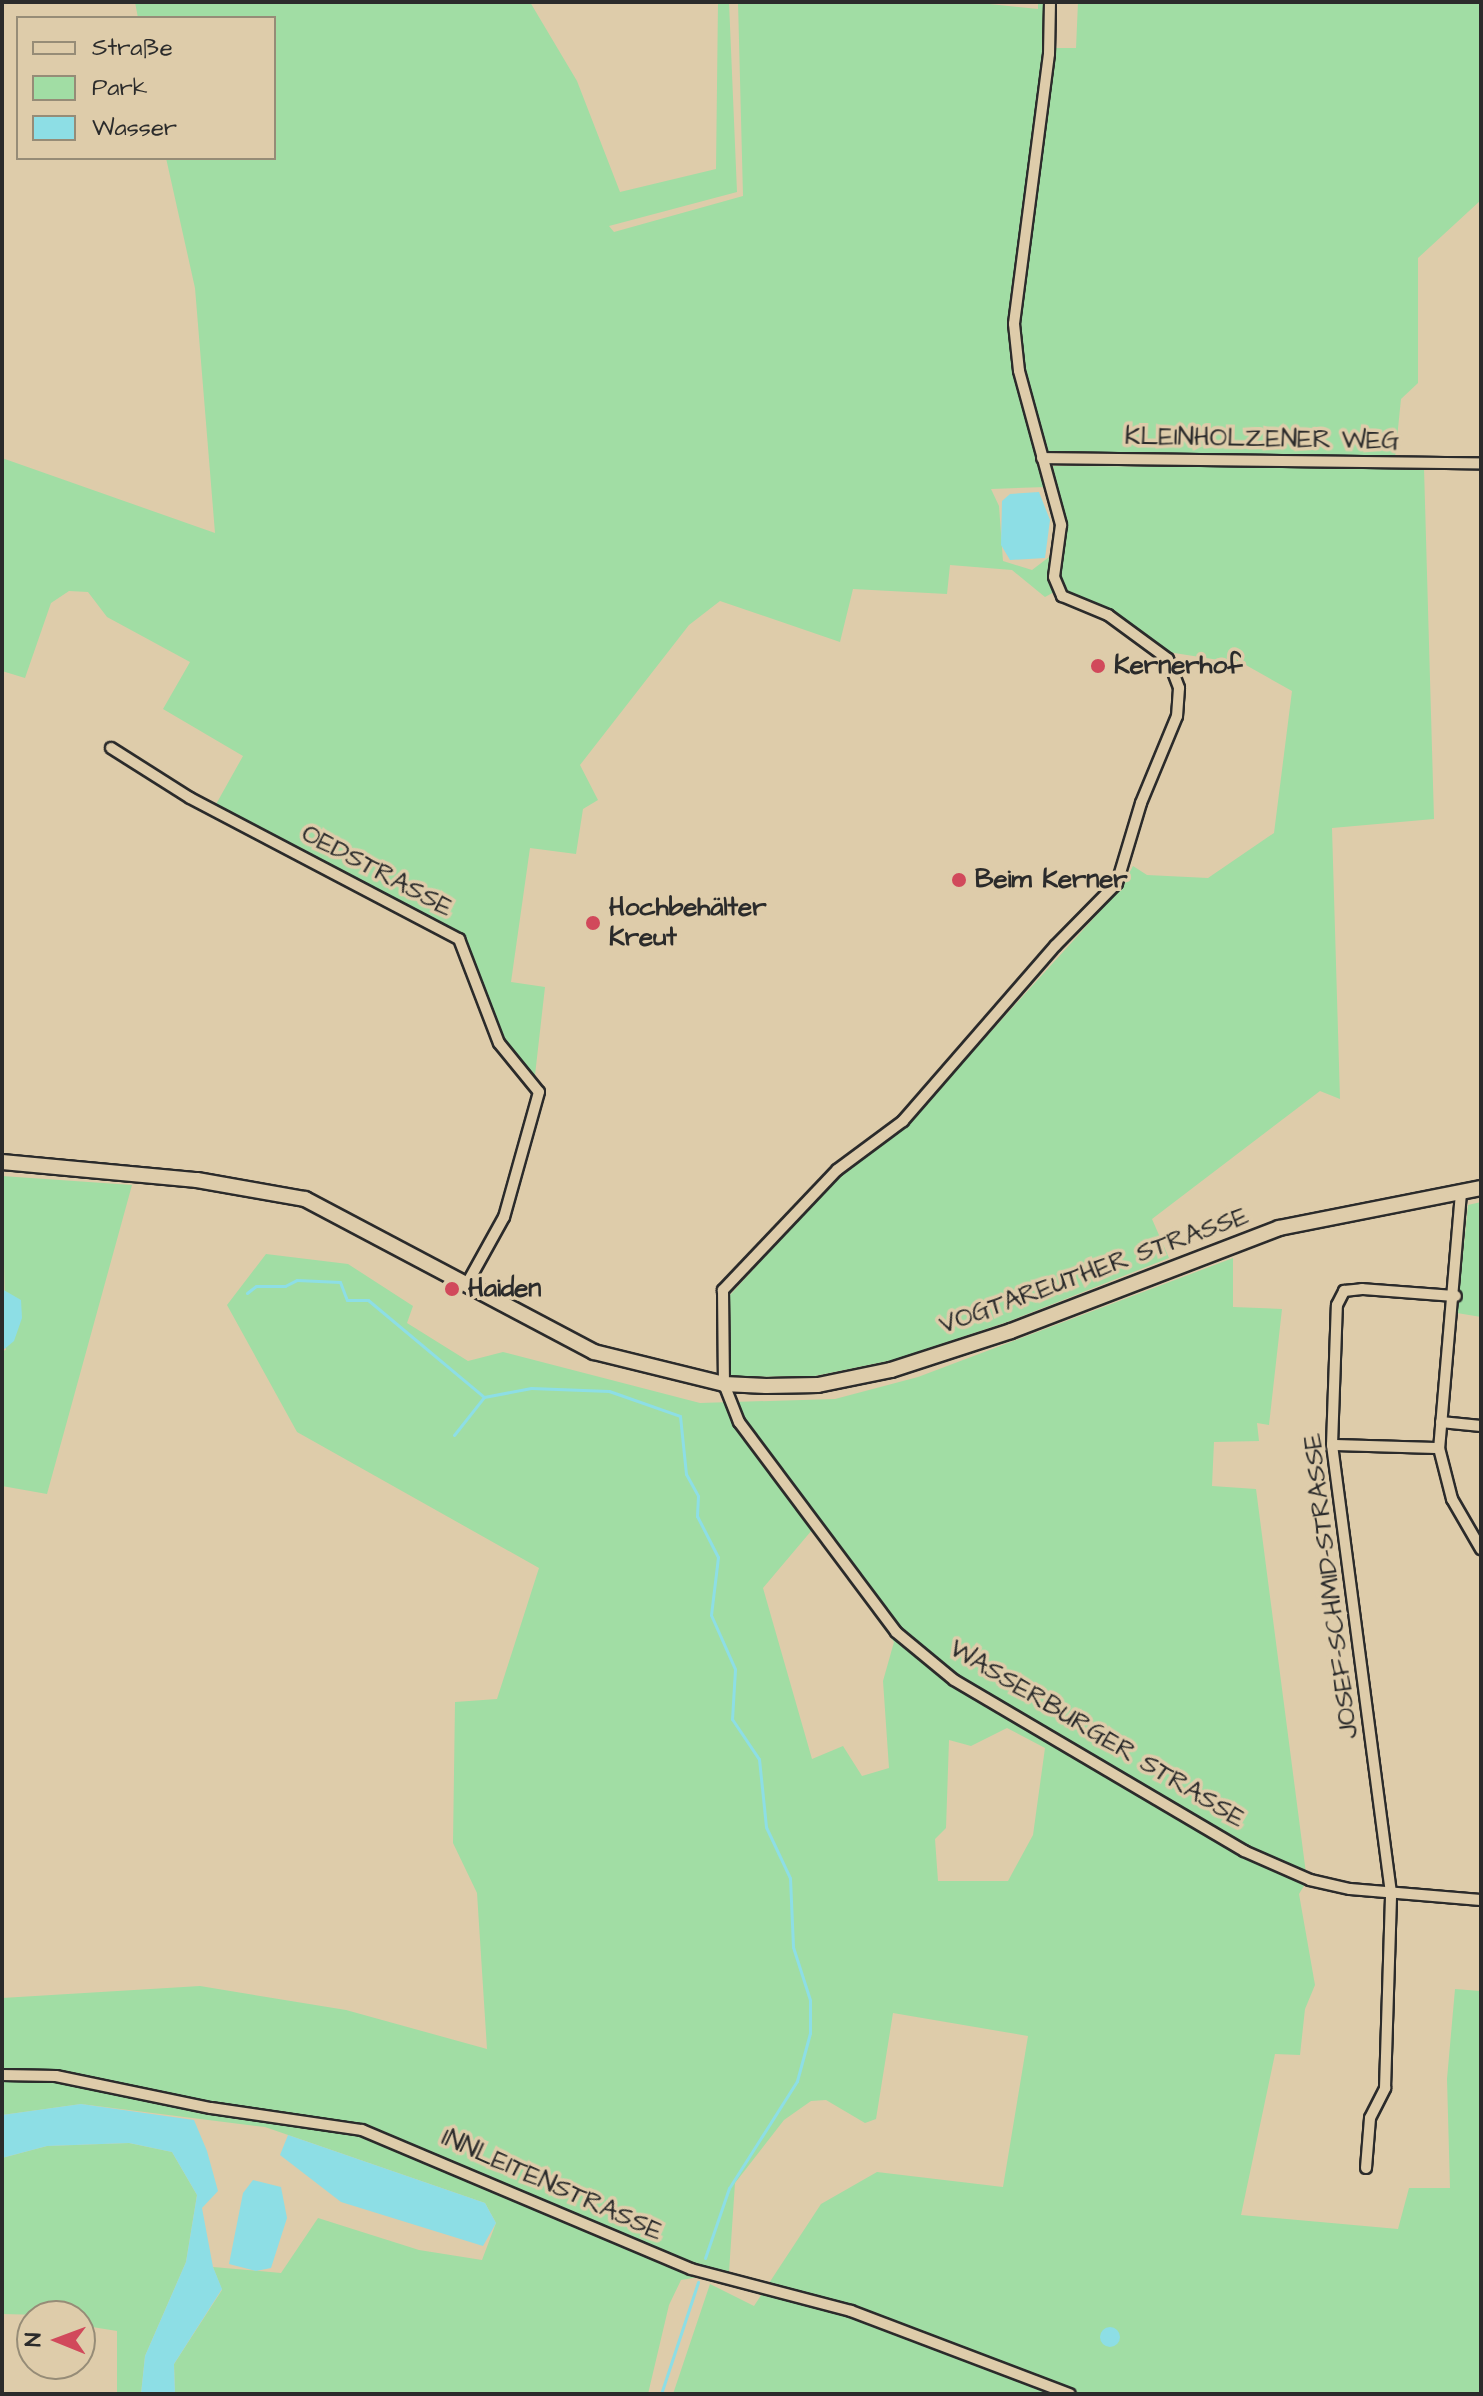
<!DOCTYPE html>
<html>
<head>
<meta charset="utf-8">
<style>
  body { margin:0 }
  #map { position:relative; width:1483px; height:2396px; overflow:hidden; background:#deccaa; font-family:"Architects Daughter",sans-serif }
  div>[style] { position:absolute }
  .green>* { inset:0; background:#a1dda4 }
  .water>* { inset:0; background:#8ddee5 }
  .round { border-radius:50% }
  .stream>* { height:3px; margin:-1.5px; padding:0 1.5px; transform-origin:1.5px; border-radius:1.5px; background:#8ddee5 }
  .roads { filter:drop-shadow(2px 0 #2b2b2b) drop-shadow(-2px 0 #2b2b2b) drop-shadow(0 2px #2b2b2b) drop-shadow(0 -2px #2b2b2b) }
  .minor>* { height:10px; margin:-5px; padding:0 5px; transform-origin:5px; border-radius:5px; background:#deccaa }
  .major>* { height:14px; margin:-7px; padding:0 7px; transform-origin:7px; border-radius:7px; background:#deccaa }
  .dots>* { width:22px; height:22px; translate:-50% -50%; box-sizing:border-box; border:4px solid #deccaa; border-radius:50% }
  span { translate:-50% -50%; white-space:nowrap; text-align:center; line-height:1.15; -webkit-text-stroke:7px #deccaa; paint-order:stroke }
  .street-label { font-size:26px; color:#2b2b2b }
  .poi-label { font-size:26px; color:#2b2b2b; font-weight:700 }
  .left { translate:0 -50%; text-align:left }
  .frame { position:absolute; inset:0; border:4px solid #2b2b2b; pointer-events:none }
  .legend { position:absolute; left:16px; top:16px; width:260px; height:144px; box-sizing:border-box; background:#deccaa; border:2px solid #968c77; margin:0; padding:10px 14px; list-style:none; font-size:24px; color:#2b2b2b }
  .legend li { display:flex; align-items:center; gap:16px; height:40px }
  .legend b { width:40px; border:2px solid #968c77 }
  .north { position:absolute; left:16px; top:2300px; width:80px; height:80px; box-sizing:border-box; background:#deccaa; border:2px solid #968c77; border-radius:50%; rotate:271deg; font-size:22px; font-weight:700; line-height:32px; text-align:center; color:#2b2b2b }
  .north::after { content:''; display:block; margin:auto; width:28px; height:36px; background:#d1495b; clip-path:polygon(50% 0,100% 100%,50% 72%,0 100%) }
</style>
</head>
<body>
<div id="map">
  <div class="green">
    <i style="clip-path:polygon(135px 2px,530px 2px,577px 81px,620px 192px,716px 169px,718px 2px,729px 2px,737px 192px,609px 226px,614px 232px,743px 196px,738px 2px,970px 2px,1038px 9px,1038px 2px,1045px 2px,1047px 38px,1010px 302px,1012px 359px,1046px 487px,991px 489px,999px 506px,1003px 561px,1032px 570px,1053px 554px,1056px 591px,1045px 597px,1012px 570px,950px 565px,947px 594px,853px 589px,840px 642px,720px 601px,689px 625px,580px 765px,598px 800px,583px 809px,576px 854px,530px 848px,511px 982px,545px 987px,534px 1084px,502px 1040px,458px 931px,215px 806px,243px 756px,163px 709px,190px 662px,107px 617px,88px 592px,69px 591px,51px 603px,25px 678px,2px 671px,2px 458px,215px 533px,195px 288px,166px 158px,274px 158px,274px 18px,138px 18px)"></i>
    <i style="clip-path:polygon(1078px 2px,1481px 2px,1481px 200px,1418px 258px,1418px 383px,1401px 399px,1395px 458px,1047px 451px,1022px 363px,1019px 298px,1053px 48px,1076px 48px)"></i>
    <i style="clip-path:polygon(1053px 466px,1424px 468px,1434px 819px,1332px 828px,1340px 1099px,1320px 1091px,1152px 1219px,1169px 1258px,1007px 1322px,893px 1360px,815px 1376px,731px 1377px,730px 1295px,840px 1174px,907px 1124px,1121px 888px,1133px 866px,1147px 875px,1208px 878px,1274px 833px,1292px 691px,1244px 664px,1168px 652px,1066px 595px,1060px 587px,1065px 534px)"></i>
    <i style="clip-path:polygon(2px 1176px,132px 1185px,47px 1494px,2px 1486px,2px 1351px,6px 1350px)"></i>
    <i style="clip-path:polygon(1481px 1202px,1481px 1317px,1457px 1313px,1468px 1205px)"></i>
    <i style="clip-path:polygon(evenodd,266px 1254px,348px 1264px,413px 1306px,407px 1323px,468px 1361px,503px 1352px,700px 1403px,835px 1399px,918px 1377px,1233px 1258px,1233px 1307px,1282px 1309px,1269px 1425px,1257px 1423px,1259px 1441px,1214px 1442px,1212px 1486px,1256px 1489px,1307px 1881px,1299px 1894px,1315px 1985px,1305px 2009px,1300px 2055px,1275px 2054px,1241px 2215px,1398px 2229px,1409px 2188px,1450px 2188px,1447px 2079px,1455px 1989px,1480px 1991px,1481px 1976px,1481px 2394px,673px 2394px,710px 2284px,754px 2306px,821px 2204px,877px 2172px,1003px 2187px,1028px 2036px,893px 2013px,876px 2119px,865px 2123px,826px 2100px,811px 2101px,784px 2120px,735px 2183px,729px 2272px,681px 2280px,669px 2305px,648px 2394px,175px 2394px,174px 2364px,222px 2290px,213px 2267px,281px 2273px,318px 2218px,419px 2250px,482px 2260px,496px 2223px,485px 2203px,265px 2127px,81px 2104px,2px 2115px,2px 1998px,200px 1986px,346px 2010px,487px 2049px,477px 1893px,453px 1843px,455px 1702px,497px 1699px,539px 1568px,297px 1432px,227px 1305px,266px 1254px,812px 1530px,894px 1642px,883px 1681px,889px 1768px,862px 1776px,843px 1746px,812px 1759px,763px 1588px,812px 1530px,266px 1254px,1007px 1728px,1045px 1748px,1033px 1835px,1008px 1881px,938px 1881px,935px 1839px,946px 1828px,949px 1740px,971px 1746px,1007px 1728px)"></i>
    <i style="clip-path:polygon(129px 2143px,172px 2152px,197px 2195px,186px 2262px,145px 2356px,141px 2394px,117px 2394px,117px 2331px,80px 2325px,80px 2316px,2px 2314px,2px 2158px,47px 2146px)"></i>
  </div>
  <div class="water">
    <i style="clip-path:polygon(1039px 492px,1050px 520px,1045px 558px,1010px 560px,1001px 545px,1002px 501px,1010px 494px)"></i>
    <i style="clip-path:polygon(2px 1289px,21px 1300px,22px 1318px,14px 1341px,2px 1351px)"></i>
    <i style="clip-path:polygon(81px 2104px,194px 2120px,207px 2151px,218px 2191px,202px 2208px,213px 2267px,222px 2289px,174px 2364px,175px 2394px,141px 2394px,145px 2356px,186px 2262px,197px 2195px,172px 2152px,129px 2143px,47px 2146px,2px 2158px,2px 2115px)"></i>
    <i style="clip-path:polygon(288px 2135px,485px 2203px,496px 2223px,483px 2246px,341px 2202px,280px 2155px)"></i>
    <i style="clip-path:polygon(253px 2180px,281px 2187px,287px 2218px,271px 2268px,256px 2271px,229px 2264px,243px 2193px)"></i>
    <i class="round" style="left:1100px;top:2327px;width:20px;height:20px"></i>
  </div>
  <div class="stream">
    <i style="left:247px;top:1293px;width:11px;rotate:-38deg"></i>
    <i style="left:256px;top:1286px;width:29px"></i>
    <i style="left:285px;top:1286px;width:13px;rotate:-27deg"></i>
    <i style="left:297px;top:1280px;width:43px;rotate:2.7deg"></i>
    <i style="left:340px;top:1282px;width:19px;rotate:69deg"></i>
    <i style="left:347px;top:1300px;width:21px"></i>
    <i style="left:368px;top:1300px;width:151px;rotate:39.9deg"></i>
    <i style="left:484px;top:1397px;width:48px;rotate:-10.8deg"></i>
    <i style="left:531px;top:1388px;width:78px;rotate:2.2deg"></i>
    <i style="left:609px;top:1391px;width:75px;rotate:19.4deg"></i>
    <i style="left:680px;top:1416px;width:58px;rotate:84.1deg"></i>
    <i style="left:686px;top:1474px;width:25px;rotate:61deg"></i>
    <i style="left:698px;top:1496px;width:20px;rotate:93deg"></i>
    <i style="left:697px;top:1516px;width:46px;rotate:62.9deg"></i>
    <i style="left:718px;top:1557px;width:58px;rotate:96.9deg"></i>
    <i style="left:711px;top:1615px;width:59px;rotate:66deg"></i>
    <i style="left:735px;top:1669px;width:50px;rotate:93.4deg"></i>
    <i style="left:732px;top:1719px;width:48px;rotate:56deg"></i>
    <i style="left:759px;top:1759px;width:68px;rotate:84.1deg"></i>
    <i style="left:766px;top:1827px;width:56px;rotate:64.8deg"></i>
    <i style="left:790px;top:1878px;width:69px;rotate:87.5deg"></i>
    <i style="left:793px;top:1947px;width:56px;rotate:72.2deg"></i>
    <i style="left:810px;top:2000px;width:33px;rotate:90deg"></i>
    <i style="left:810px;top:2033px;width:50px;rotate:105.2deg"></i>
    <i style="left:797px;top:2081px;width:127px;rotate:122.4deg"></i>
    <i style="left:729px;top:2188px;width:74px;rotate:108.9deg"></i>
    <i style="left:454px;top:1435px;width:48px;rotate:-51.7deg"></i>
    <i style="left:661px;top:2394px;width:118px;rotate:-71.7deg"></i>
  </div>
  <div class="roads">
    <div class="minor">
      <i style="left:1050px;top:2px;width:52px;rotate:91.1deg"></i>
      <i style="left:1049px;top:54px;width:272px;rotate:97.4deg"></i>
      <i style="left:1014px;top:324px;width:47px;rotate:83.9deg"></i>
      <i style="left:1019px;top:371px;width:160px;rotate:74.7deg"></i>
      <i style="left:1061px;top:525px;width:52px;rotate:97.7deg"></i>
      <i style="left:1054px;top:577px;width:21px;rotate:67deg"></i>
      <i style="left:1062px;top:596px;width:50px;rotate:22.4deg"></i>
      <i style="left:1108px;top:615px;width:74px;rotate:36.3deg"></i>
      <i style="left:1168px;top:659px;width:31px;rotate:69deg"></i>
      <i style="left:1179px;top:688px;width:28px;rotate:94deg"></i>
      <i style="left:1177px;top:716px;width:94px;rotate:112.5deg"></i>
      <i style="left:1141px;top:803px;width:84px;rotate:106.7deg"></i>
      <i style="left:1117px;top:883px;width:88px;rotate:134.5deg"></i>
      <i style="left:1055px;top:946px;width:232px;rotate:131deg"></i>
      <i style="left:903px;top:1121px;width:82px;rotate:143.4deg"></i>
      <i style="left:837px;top:1170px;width:166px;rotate:133.5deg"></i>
      <i style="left:723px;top:1290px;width:94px;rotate:89.4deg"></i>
      <i style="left:724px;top:1384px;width:41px;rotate:68.5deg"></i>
      <i style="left:739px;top:1422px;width:262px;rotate:53.2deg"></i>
      <i style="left:896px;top:1632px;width:75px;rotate:39.6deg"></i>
      <i style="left:954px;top:1680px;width:337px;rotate:30.5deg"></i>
      <i style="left:1244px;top:1851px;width:72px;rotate:23.7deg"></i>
      <i style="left:1310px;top:1880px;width:41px;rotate:12.7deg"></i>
      <i style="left:1350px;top:1889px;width:131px;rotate:4.8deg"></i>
      <i style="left:1042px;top:458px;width:439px;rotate:0.7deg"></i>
      <i style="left:111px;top:748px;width:93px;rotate:32.3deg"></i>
      <i style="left:190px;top:798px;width:304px;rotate:27.7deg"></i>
      <i style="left:459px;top:939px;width:111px;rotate:69deg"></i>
      <i style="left:499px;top:1043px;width:63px;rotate:50.8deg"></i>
      <i style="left:539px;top:1092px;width:130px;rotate:105.6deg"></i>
      <i style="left:504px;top:1217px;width:74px;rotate:119deg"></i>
      <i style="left:1461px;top:1193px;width:256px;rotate:94.9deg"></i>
      <i style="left:1439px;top:1448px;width:53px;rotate:75.7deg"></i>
      <i style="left:1452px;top:1499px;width:58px;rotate:59.9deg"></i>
      <i style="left:1441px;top:1422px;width:40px;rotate:5.7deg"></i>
      <i style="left:1332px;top:1445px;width:107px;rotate:1.6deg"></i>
      <i style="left:2px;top:2075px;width:54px;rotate:1.1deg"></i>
      <i style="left:56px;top:2076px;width:158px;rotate:11.7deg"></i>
      <i style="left:211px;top:2108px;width:153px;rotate:8.3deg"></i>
      <i style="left:362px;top:2130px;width:357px;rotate:22.9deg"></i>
      <i style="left:691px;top:2269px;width:165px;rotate:14.7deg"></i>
      <i style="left:851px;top:2311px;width:234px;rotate:20.8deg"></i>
      <i style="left:1366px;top:2168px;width:50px;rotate:-85.4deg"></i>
      <i style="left:1370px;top:2118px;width:34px;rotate:-63deg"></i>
      <i style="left:1385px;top:2088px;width:195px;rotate:-88.2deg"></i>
      <i style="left:1391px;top:1893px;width:452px;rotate:-97.5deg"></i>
      <i style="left:1332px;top:1445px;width:140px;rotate:-88deg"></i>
      <i style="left:1337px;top:1305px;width:16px;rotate:-63deg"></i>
      <i style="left:1344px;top:1291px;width:18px;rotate:-6deg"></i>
      <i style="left:1362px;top:1289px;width:94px;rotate:4.3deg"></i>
    </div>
    <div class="major">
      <i style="left:2px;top:1162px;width:196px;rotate:5.3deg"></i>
      <i style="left:197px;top:1180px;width:110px;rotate:10deg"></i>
      <i style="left:305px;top:1199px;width:327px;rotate:27.9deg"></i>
      <i style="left:594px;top:1352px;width:134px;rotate:13.8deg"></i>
      <i style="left:724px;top:1384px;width:42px;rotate:2.7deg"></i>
      <i style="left:766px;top:1386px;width:52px;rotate:-1.1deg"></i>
      <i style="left:818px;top:1385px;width:75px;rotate:-11.6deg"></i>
      <i style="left:891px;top:1370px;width:126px;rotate:-18deg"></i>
      <i style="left:1011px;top:1331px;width:287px;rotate:-21deg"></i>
      <i style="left:1279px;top:1228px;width:206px;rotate:-11.2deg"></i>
    </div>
  </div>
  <div class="dots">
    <i style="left:1098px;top:666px;background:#d1495b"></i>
    <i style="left:959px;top:880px;background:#d1495b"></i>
    <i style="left:593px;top:923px;background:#d1495b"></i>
    <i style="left:452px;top:1289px;background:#d1495b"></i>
  </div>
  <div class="street-label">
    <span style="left:1262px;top:439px;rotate:1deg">KLEINHOLZENER WEG</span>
    <span style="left:377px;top:871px;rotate:28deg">OEDSTRASSE</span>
    <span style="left:1094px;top:1271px;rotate:-20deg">VOGTAREUTHER STRASSE</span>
    <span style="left:1331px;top:1586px;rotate:-97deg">JOSEF-SCHMID-STRASSE</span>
    <span style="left:1097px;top:1734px;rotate:31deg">WASSERBURGER STRASSE</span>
    <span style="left:552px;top:2185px;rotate:24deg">INNLEITENSTRASSE</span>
  </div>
  <div class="poi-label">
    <span class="left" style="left:1114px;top:666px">Kernerhof</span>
    <span class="left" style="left:975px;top:880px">Beim Kerner</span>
    <span class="left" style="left:609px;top:923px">Hochbehälter<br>Kreut</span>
    <span class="left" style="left:468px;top:1289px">Haiden</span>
  </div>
  <div class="frame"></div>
  <ul class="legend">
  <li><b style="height:10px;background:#deccaa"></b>Straße</li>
  <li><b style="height:22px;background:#a1dda4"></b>Park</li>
  <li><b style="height:22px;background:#8ddee5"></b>Wasser</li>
  </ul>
  <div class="north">N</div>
</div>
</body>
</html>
